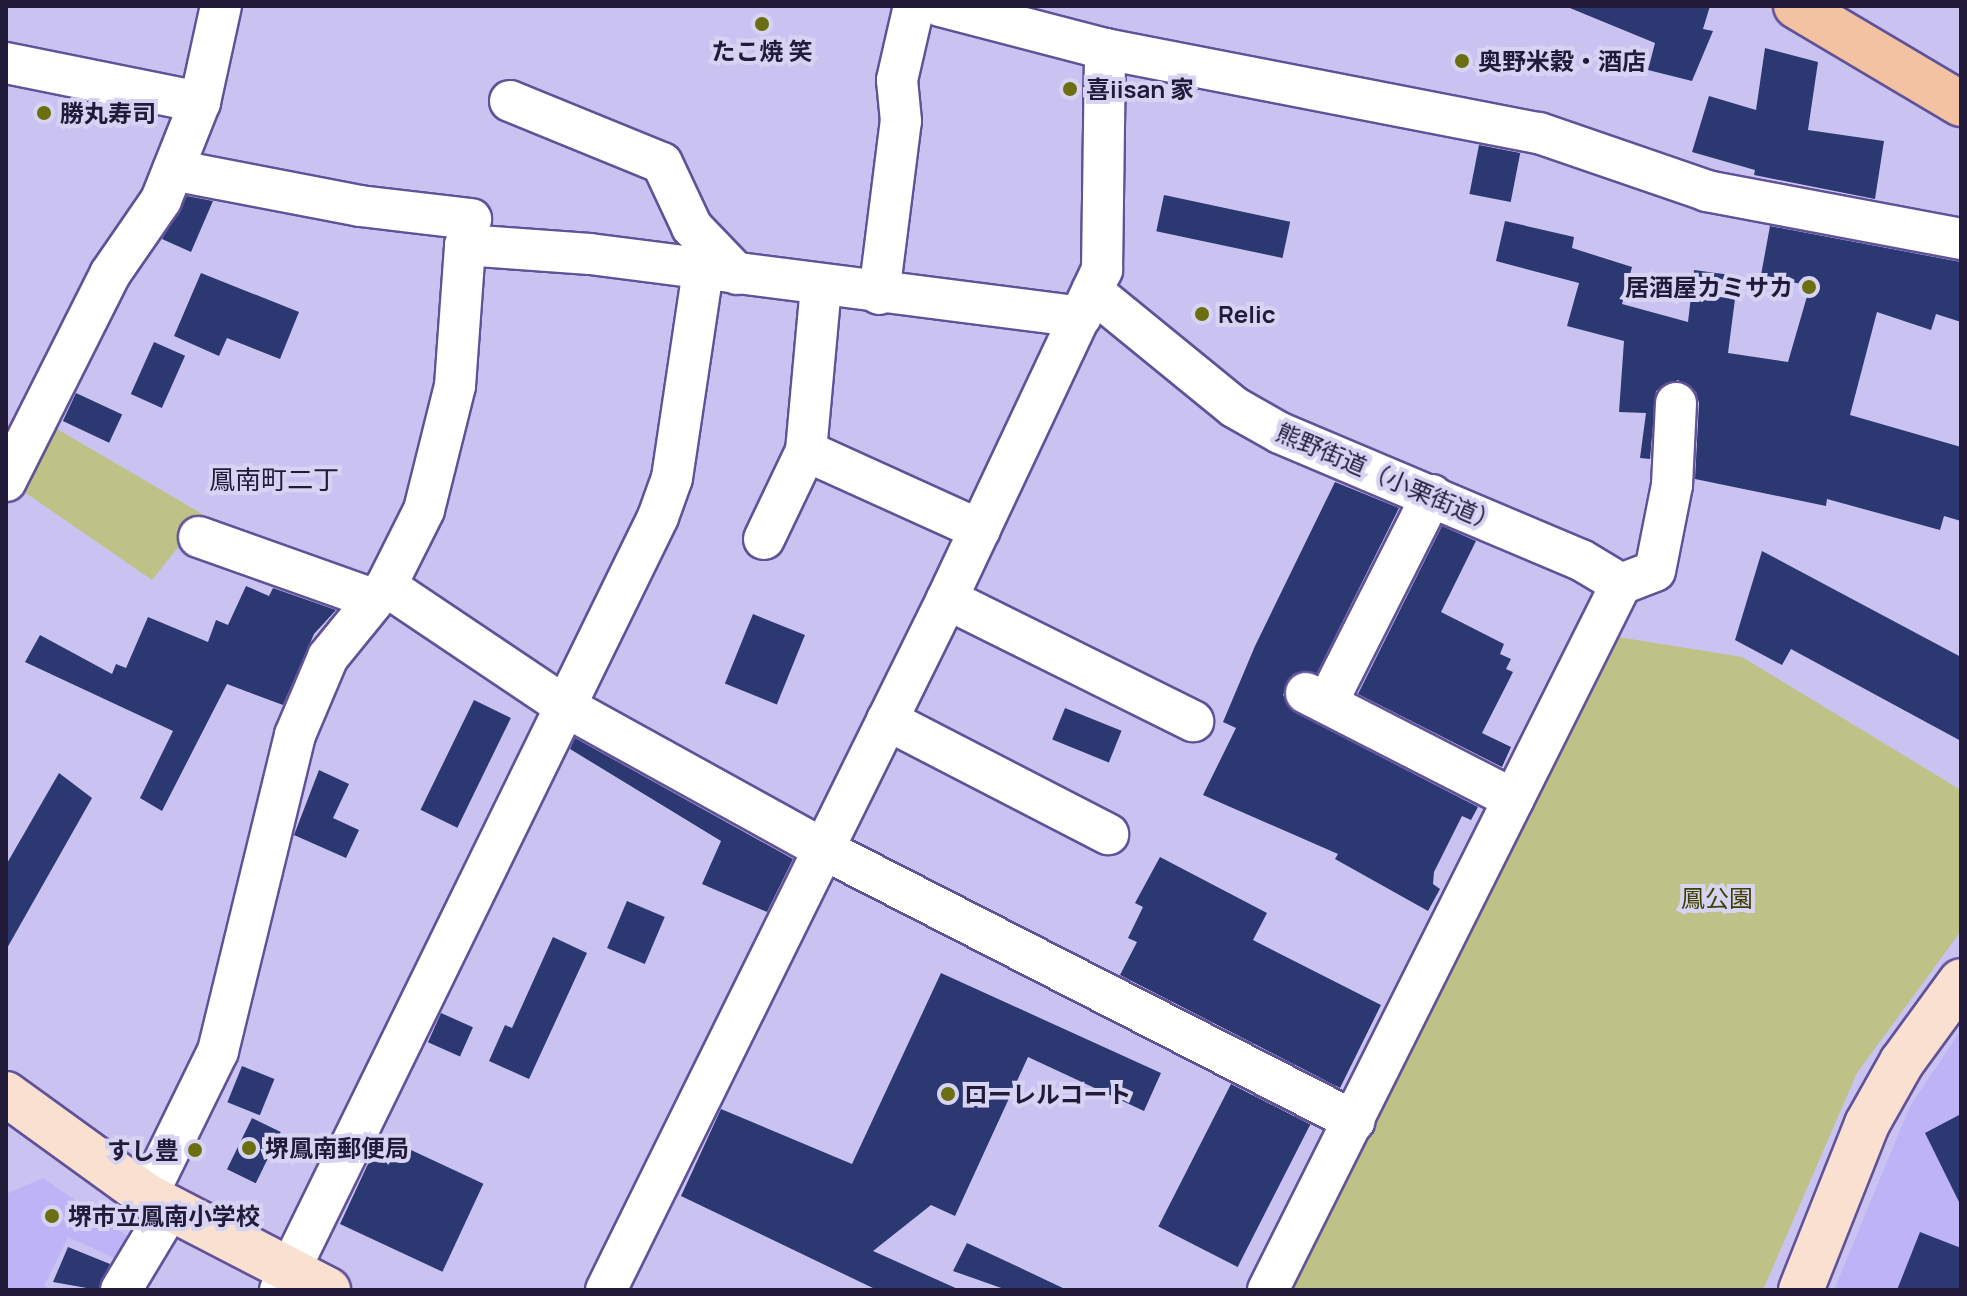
<!DOCTYPE html>
<html>
<head>
<meta charset="utf-8">
<style>
  body { margin:0 }
  #map { position:relative; width:1967px; height:1296px; overflow:hidden; background:#cac3f2; font-family:Manrope,"Noto Sans JP",sans-serif }
  div>[style] { position:absolute }
  .built>* { inset:0; background:#beb3f7 }
  .green>* { inset:0; background:#bec287 }
  .building>* { inset:0; background:#2c3872; transform-origin:0 0 }
  .roads { filter:drop-shadow(2px 0 #615298) drop-shadow(-2px 0 #615298) drop-shadow(0 2px #615298) drop-shadow(0 -2px #615298) }
  .street>* { height:40px; margin:-20px; padding:0 20px; transform-origin:20px; border-radius:20px; background:#fff }
  .secondary>* { height:44px; margin:-22px; padding:0 22px; transform-origin:22px; border-radius:22px; background:#f9e0d1 }
  .primary>* { height:44px; margin:-22px; padding:0 22px; transform-origin:22px; border-radius:22px; background:#f2c2a3 }
  .dots>* { width:22px; height:22px; translate:-50% -50%; box-sizing:border-box; border:4px solid #d7d3f2; border-radius:50% }
  span { translate:-50% -50%; white-space:nowrap; text-align:center; line-height:1.15; -webkit-text-stroke:8px #d7d3f2; paint-order:stroke }
  .poi-label { font-size:24px; color:#211a38; font-weight:700 }
  .left { translate:0 -50%; text-align:left }
  .right { translate:-100% -50%; text-align:right }
  .street-label { font-size:24px; color:#211a38 }
  .park-label { font-size:24px; color:#3e4001 }
  .neighbourhood-label { font-size:26px; color:#211a38 }
  .frame { position:absolute; inset:0; border:8px solid #211a38; pointer-events:none }
</style>
</head>
<body>
<div id="map">
  <div class="built">
    <i style="clip-path:polygon(1961px 1030px,1961px 1290px,1834px 1290px,1910px 1106px)"></i>
    <i style="clip-path:polygon(43px 1178px,136px 1242px,123px 1262px,68px 1237px,44px 1286px,52px 1290px,6px 1290px,6px 1194px)"></i>
  </div>
  <div class="green">
    <i style="clip-path:polygon(52px 426px,204px 515px,152px 580px,20px 489px)"></i>
    <i style="clip-path:polygon(1612px 636px,1742px 657px,1961px 790px,1961px 931px,1857px 1073px,1763px 1290px,1286px 1290px)"></i>
  </div>
  <div class="building">
    <i style="clip-path:polygon(1565px 6px,1710px 6px,1703px 29px,1713px 31px,1692px 81px,1648px 70px,1655px 43px)"></i>
    <i style="clip-path:polygon(1765px 48px,1818px 62px,1808px 130px,1884px 141px,1875px 199px,1754px 175px,1755px 170px,1692px 152px,1709px 96px,1756px 110px)"></i>
    <i style="left:1479px;top:145px;width:42px;height:50px;rotate:11deg"></i>
    <i style="left:1164px;top:195px;width:129px;height:37px;rotate:12deg"></i>
    <i style="clip-path:polygon(187px 196px,213px 201px,191px 252px,162px 239px)"></i>
    <i style="clip-path:polygon(1505px 221px,1574px 237px,1572px 248px,1632px 267px,1622px 304px,1688px 322px,1694px 270px,1738px 276px,1728px 353px,1788px 362px,1810px 286px,1761px 275px,1770px 226px,1961px 262px,1961px 322px,1936px 314px,1931px 330px,1877px 312px,1850px 415px,1961px 447px,1961px 521px,1944px 516px,1940px 530px,1827px 499px,1826px 506px,1695px 479px,1699px 403px,1696px 392px,1678px 380px,1656px 391px,1650px 459px,1640px 458px,1646px 413px,1619px 412px,1624px 341px,1567px 326px,1579px 283px,1496px 261px)"></i>
    <i style="clip-path:polygon(201px 273px,299px 312px,280px 359px,227px 338px,219px 356px,174px 336px)"></i>
    <i style="left:154px;top:342px;width:34px;height:57px;rotate:24deg"></i>
    <i style="left:76px;top:393px;width:51px;height:31px;rotate:25deg"></i>
    <i style="clip-path:polygon(1335px 482px,1399px 508px,1317px 673px,1293px 674px,1283px 695px,1296px 713px,1478px 807px,1471px 820px,1462px 816px,1434px 872px,1433px 884px,1440px 889px,1428px 911px,1335px 859px,1338px 854px,1203px 795px,1236px 728px,1223px 722px,1255px 646px)"></i>
    <i style="clip-path:polygon(1442px 526px,1476px 541px,1441px 612px,1504px 644px,1500px 654px,1511px 659px,1506px 669px,1513px 672px,1482px 733px,1511px 747px,1502px 767px,1358px 694px)"></i>
    <i style="clip-path:polygon(1762px 551px,1961px 657px,1961px 741px,1791px 649px,1782px 665px,1735px 640px)"></i>
    <i style="clip-path:polygon(246px 586px,269px 596px,273px 588px,336px 610px,314px 634px,283px 705px,227px 684px,162px 811px,140px 798px,173px 731px,25px 662px,40px 635px,112px 674px,116px 664px,126px 668px,148px 617px,208px 642px,216px 620px,228px 625px)"></i>
    <i style="left:753px;top:614px;width:56px;height:75px;rotate:22deg"></i>
    <i style="left:474px;top:700px;width:41px;height:122px;rotate:26deg"></i>
    <i style="left:1065px;top:708px;width:61px;height:34px;rotate:22deg"></i>
    <i style="clip-path:polygon(575px 738px,793px 859px,767px 912px,702px 884px,721px 841px,570px 749px)"></i>
    <i style="clip-path:polygon(319px 770px,349px 784px,333px 818px,359px 830px,346px 858px,294px 835px)"></i>
    <i style="clip-path:polygon(59px 773px,92px 798px,6px 950px,6px 865px)"></i>
    <i style="clip-path:polygon(1160px 857px,1267px 913px,1253px 940px,1381px 1005px,1340px 1088px,1120px 975px,1137px 942px,1128px 938px,1143px 907px,1135px 903px)"></i>
    <i style="left:627px;top:901px;width:41px;height:51px;rotate:23deg"></i>
    <i style="clip-path:polygon(553px 937px,587px 953px,529px 1079px,489px 1061px,505px 1025px,512px 1028px)"></i>
    <i style="clip-path:polygon(941px 973px,1161px 1073px,1144px 1111px,1028px 1057px,955px 1216px,931px 1205px,873px 1251px,960px 1290px,877px 1290px,681px 1196px,721px 1109px,852px 1164px)"></i>
    <i style="left:441px;top:1013px;width:35px;height:32px;rotate:24deg"></i>
    <i style="left:242px;top:1066px;width:35px;height:39px;rotate:22deg"></i>
    <i style="left:1231px;top:1084px;width:89px;height:160px;rotate:27deg"></i>
    <i style="clip-path:polygon(1961px 1114px,1961px 1206px,1925px 1133px)"></i>
    <i style="left:252px;top:1118px;width:32px;height:57px;rotate:26deg"></i>
    <i style="left:381px;top:1136px;width:113px;height:97px;rotate:25deg"></i>
    <i style="clip-path:polygon(1920px 1232px,1961px 1248px,1961px 1290px,1897px 1290px)"></i>
    <i style="clip-path:polygon(967px 1243px,1010px 1263px,1067px 1290px,1007px 1290px,953px 1271px)"></i>
    <i style="clip-path:polygon(68px 1247px,110px 1264px,98px 1290px,53px 1282px)"></i>
  </div>
  <div class="roads">
    <div class="street">
      <i style="left:940px;top:6px;width:171px;rotate:14.6deg"></i>
      <i style="left:1105px;top:49px;width:442px;rotate:11deg"></i>
      <i style="left:1539px;top:133px;width:178px;rotate:19deg"></i>
      <i style="left:1707px;top:191px;width:258px;rotate:10.7deg"></i>
      <i style="left:6px;top:63px;width:198px;rotate:11.4deg"></i>
      <i style="left:510px;top:101px;width:164px;rotate:22.2deg"></i>
      <i style="left:662px;top:163px;width:71px;rotate:64.9deg"></i>
      <i style="left:692px;top:227px;width:65px;rotate:46.2deg"></i>
      <i style="left:173px;top:170px;width:190px;rotate:10.9deg"></i>
      <i style="left:360px;top:206px;width:112px;rotate:6.7deg"></i>
      <i style="left:1092px;top:291px;width:183px;rotate:39.2deg"></i>
      <i style="left:1234px;top:407px;width:53px;rotate:29.5deg"></i>
      <i style="left:1280px;top:433px;width:327px;rotate:22.9deg"></i>
      <i style="left:1581px;top:560px;width:47px;rotate:31deg"></i>
      <i style="left:879px;top:294px;width:174px;rotate:-82.8deg"></i>
      <i style="left:901px;top:121px;width:41px;rotate:-95.6deg"></i>
      <i style="left:897px;top:80px;width:76px;rotate:-77.1deg"></i>
      <i style="left:806px;top:451px;width:191px;rotate:24.4deg"></i>
      <i style="left:6px;top:481px;width:232px;rotate:-63.3deg"></i>
      <i style="left:110px;top:274px;width:90px;rotate:-55.4deg"></i>
      <i style="left:161px;top:200px;width:105px;rotate:-68.3deg"></i>
      <i style="left:200px;top:102px;width:98px;rotate:-77.7deg"></i>
      <i style="left:199px;top:537px;width:185px;rotate:19.6deg"></i>
      <i style="left:764px;top:539px;width:98px;rotate:-64.5deg"></i>
      <i style="left:806px;top:451px;width:167px;rotate:-84.8deg"></i>
      <i style="left:386px;top:586px;width:217px;rotate:33.9deg"></i>
      <i style="left:566px;top:707px;width:294px;rotate:28.9deg"></i>
      <i style="left:823px;top:849px;width:597px;rotate:27.12deg"></i>
      <i style="left:947px;top:599px;width:275px;rotate:26.4deg"></i>
      <i style="left:1306px;top:693px;width:233px;rotate:27.1deg"></i>
      <i style="left:1327px;top:703px;width:233px;rotate:-63.2deg"></i>
      <i style="left:887px;top:720px;width:249px;rotate:27.3deg"></i>
      <i style="left:147px;top:1196px;width:161px;rotate:-63.9deg"></i>
      <i style="left:218px;top:1051px;width:325px;rotate:-76.3deg"></i>
      <i style="left:295px;top:735px;width:85px;rotate:-67.1deg"></i>
      <i style="left:328px;top:657px;width:92px;rotate:-50.8deg"></i>
      <i style="left:386px;top:586px;width:85px;rotate:-63.4deg"></i>
      <i style="left:424px;top:510px;width:128px;rotate:-76deg"></i>
      <i style="left:455px;top:386px;width:141px;rotate:-85.9deg"></i>
      <i style="left:465px;top:245px;width:125px;rotate:4.1deg"></i>
      <i style="left:590px;top:254px;width:495px;rotate:7.3deg"></i>
      <i style="left:121px;top:1290px;width:93px;rotate:-59deg"></i>
      <i style="left:280px;top:1290px;width:860px;rotate:-63.94deg"></i>
      <i style="left:658px;top:517px;width:41px;rotate:-70.3deg"></i>
      <i style="left:672px;top:478px;width:210px;rotate:-81.5deg"></i>
      <i style="left:606px;top:1290px;width:771px;rotate:-63.73deg"></i>
      <i style="left:947px;top:599px;width:364px;rotate:-64.8deg"></i>
      <i style="left:1102px;top:270px;width:221px;rotate:-89.2deg"></i>
      <i style="left:1268px;top:1290px;width:789px;rotate:-63.43deg"></i>
      <i style="left:1621px;top:584px;width:36px;rotate:-21deg"></i>
      <i style="left:1655px;top:571px;width:88px;rotate:-78.8deg"></i>
      <i style="left:1672px;top:485px;width:82px;rotate:-87.2deg"></i>
    </div>
    <div class="secondary">
      <i style="left:6px;top:1094px;width:174px;rotate:35.9deg"></i>
      <i style="left:147px;top:1196px;width:204px;rotate:27.4deg"></i>
      <i style="left:1801px;top:1290px;width:179px;rotate:-68.3deg"></i>
      <i style="left:1867px;top:1124px;width:71px;rotate:-60.6deg"></i>
      <i style="left:1902px;top:1062px;width:100px;rotate:-53.9deg"></i>
    </div>
    <div class="primary">
      <i style="left:1796px;top:6px;width:192px;rotate:30.7deg"></i>
    </div>
  </div>
  <div class="dots">
    <i style="left:762px;top:24px;background:#6b6e11"></i>
    <i style="left:1462px;top:61px;background:#6b6e11"></i>
    <i style="left:1070px;top:89px;background:#6b6e11"></i>
    <i style="left:44px;top:113px;background:#6b6e11"></i>
    <i style="left:1809px;top:287px;background:#6b6e11"></i>
    <i style="left:1202px;top:314px;background:#6b6e11"></i>
    <i style="left:948px;top:1094px;background:#6b6e11"></i>
    <i style="left:249px;top:1148px;background:#6b6e11"></i>
    <i style="left:195px;top:1150px;background:#6b6e11"></i>
    <i style="left:52px;top:1216px;background:#6b6e11"></i>
  </div>
  <div class="poi-label">
    <span style="left:762px;top:51px">たこ焼 笑</span>
    <span class="left" style="left:1478px;top:61px">奥野米穀・酒店</span>
    <span class="left" style="left:1086px;top:89px">喜iisan 家</span>
    <span class="left" style="left:60px;top:113px">勝丸寿司</span>
    <span class="right" style="left:1793px;top:287px">居酒屋カミサカ</span>
    <span class="left" style="left:1218px;top:314px">Relic</span>
    <span class="left" style="left:964px;top:1094px">ローレルコート</span>
    <span class="left" style="left:265px;top:1148px">堺鳳南郵便局</span>
    <span class="right" style="left:179px;top:1150px">すし豊</span>
    <span class="left" style="left:68px;top:1216px">堺市立鳳南小学校</span>
  </div>
  <div class="street-label">
    <span style="left:1388px;top:477px;rotate:23deg">熊野街道（小栗街道）</span>
  </div>
  <div class="park-label">
    <span style="left:1717px;top:898px">鳳公園</span>
  </div>
  <div class="neighbourhood-label">
    <span style="left:274px;top:480px">鳳南町二丁</span>
  </div>
  <div class="frame"></div>
</div>
</body>
</html>
